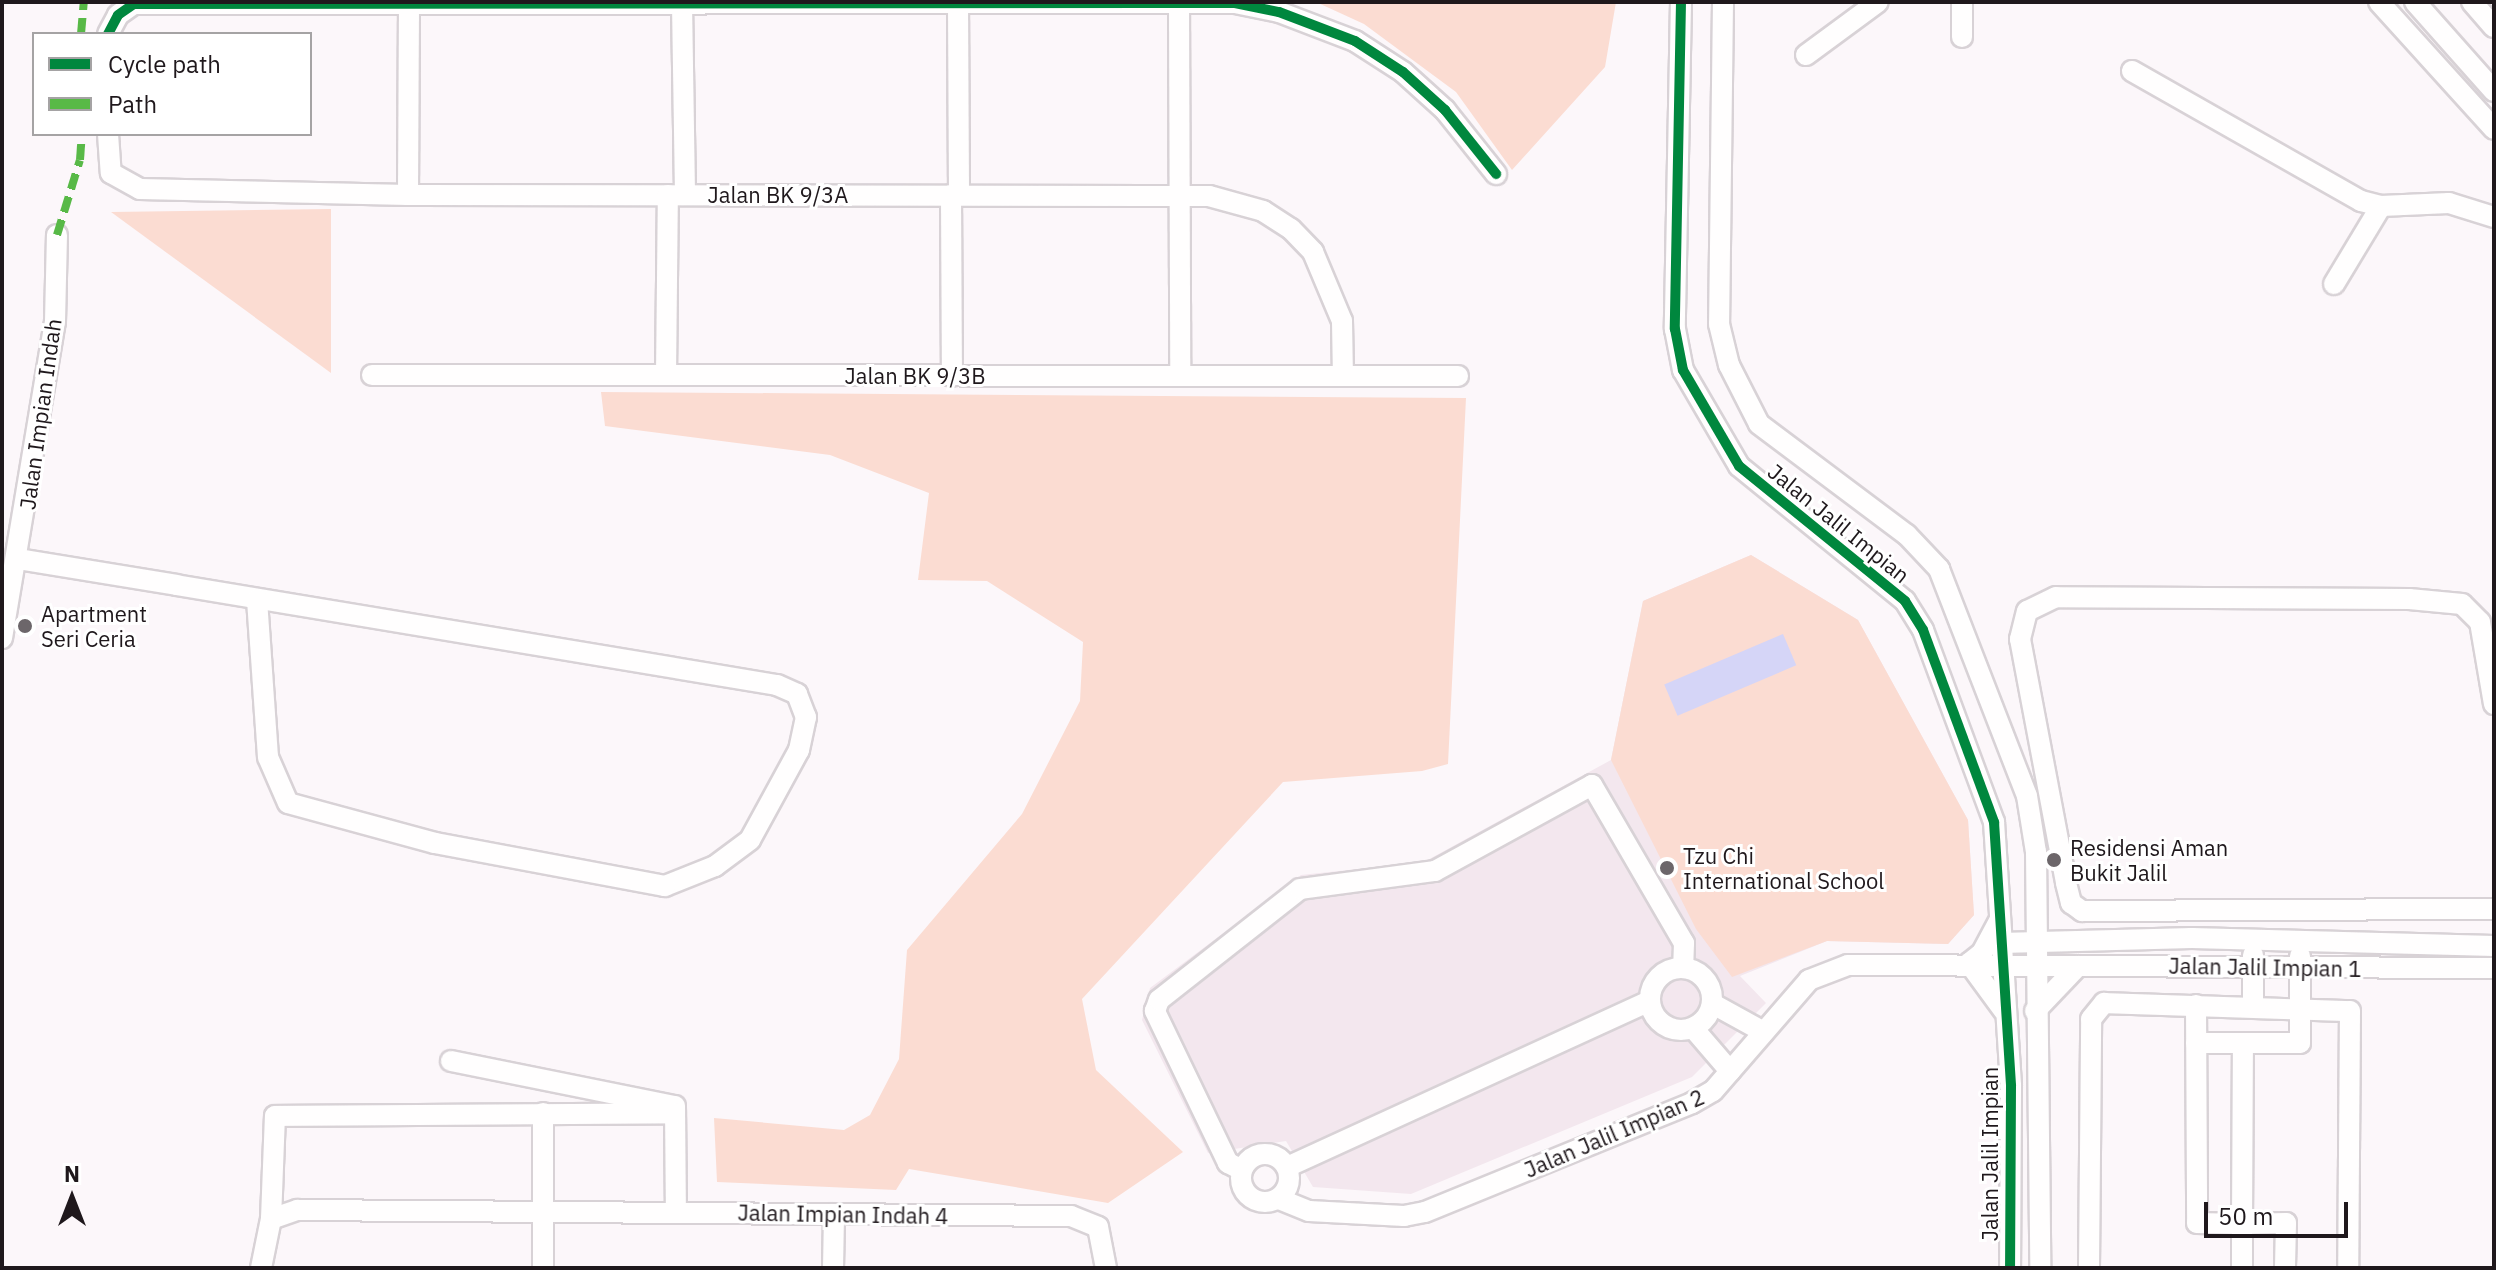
<!DOCTYPE html>
<html>
<head>
<meta charset="utf-8">
<style>
  body { margin:0 }
  #map { position:relative; width:2496px; height:1270px; overflow:hidden; background:#fcf7fa; font-family:"IBM Plex Sans",sans-serif }
  div>[style] { position:absolute }
  .built>* { inset:0; background:#f3e7ee }
  .green>* { inset:0; background:#fbdcd2 }
  .water>* { inset:0; background:#d5d5f7; transform-origin:0 0 }
  .roads { filter:drop-shadow(2px 0 #d8d2d6) drop-shadow(-2px 0 #d8d2d6) drop-shadow(0 2px #d8d2d6) drop-shadow(0 -2px #d8d2d6) }
  .minor>* { height:20px; margin:-10px; padding:0 10px; transform-origin:10px; border-radius:10px; background:#fffefe }
  .minor>.ring { margin:-10px; padding:0; box-sizing:content-box; background:none; border:20px solid #fffefe; border-radius:50% }
  .quiet>* { height:8px; margin-top:-4px; transform-origin:0; background:repeating-linear-gradient(90deg,#58b947 0 16px,transparent 0 24px) }
  .cycleway>* { height:10px; margin:-5px; padding:0 5px; transform-origin:5px; border-radius:5px; background:#00873e }
  .dots>* { width:22px; height:22px; translate:-50% -50%; box-sizing:border-box; border:4px solid #fff; border-radius:50% }
  span { translate:-50% -50%; white-space:nowrap; text-align:center; line-height:1.15; -webkit-text-stroke:6px #fff; paint-order:stroke }
  .street-label { font-size:22px; color:#1f181c }
  .poi-label { font-size:22px; color:#1f181c }
  .left { translate:0 -50%; text-align:left }
  .frame { position:absolute; inset:0; border:4px solid #1f181c; pointer-events:none }
  .legend { position:absolute; left:32px; top:32px; width:280px; height:104px; box-sizing:border-box; background:#fff; border:2px solid #a5a3a4; margin:0; padding:10px 14px; list-style:none; font-size:24px; color:#1f181c }
  .legend li { display:flex; align-items:center; gap:16px; height:40px }
  .legend b { width:40px; border:2px solid #a5a3a4 }
  .north { position:absolute; left:32px; top:1158px; width:80px; height:80px; -webkit-text-stroke:6px #fff; paint-order:stroke; rotate:0deg; font-size:22px; font-weight:700; line-height:32px; text-align:center; color:#1f181c }
  .north::after { content:''; display:block; margin:auto; width:28px; height:36px; background:#1f181c; clip-path:polygon(50% 0,100% 100%,50% 72%,0 100%) }
  .scale { position:absolute; left:2204px; top:1202px; width:144px; height:36px; box-sizing:border-box; border:4px solid #1f181c; border-top:0; padding-left:10px; font-size:24px; line-height:28px; white-space:nowrap; color:#1f181c; -webkit-text-stroke:6px #fff; paint-order:stroke }
</style>
</head>
<body>
<div id="map">
  <div class="built">
    <i style="clip-path:polygon(1751px 555px,1858px 620px,1968px 820px,1974px 915px,1948px 944px,1827px 941px,1740px 976px,1766px 1003px,1692px 1077px,1411px 1194px,1313px 1187px,1286px 1141px,1208px 1153px,1142px 1020px,1150px 988px,1301px 875px,1424px 862px,1611px 760px,1643px 601px)"></i>
  </div>
  <div class="green">
    <i style="clip-path:polygon(1316px 2px,1616px 2px,1605px 67px,1512px 170px,1456px 92px,1364px 24px)"></i>
    <i style="clip-path:polygon(331px 209px,331px 373px,111px 212px)"></i>
    <i style="clip-path:polygon(601px 392px,1466px 398px,1448px 764px,1422px 771px,1283px 782px,1082px 999px,1096px 1070px,1183px 1152px,1108px 1203px,909px 1169px,896px 1190px,717px 1182px,714px 1118px,844px 1130px,870px 1115px,899px 1059px,907px 950px,1022px 814px,1080px 701px,1083px 642px,987px 581px,918px 580px,929px 493px,830px 455px,605px 426px)"></i>
    <i style="clip-path:polygon(1751px 555px,1858px 620px,1968px 820px,1974px 915px,1948px 944px,1827px 941px,1732px 977px,1696px 929px,1611px 760px,1643px 601px)"></i>
  </div>
  <div class="water">
    <i style="left:1783px;top:634px;width:34px;height:129px;rotate:67deg"></i>
  </div>
  <div class="roads">
    <div class="minor">
      <i style="left:958px;top:2px;width:193px;rotate:89.7deg"></i>
      <i style="left:1681px;top:2px;width:327px;rotate:91.1deg"></i>
      <i style="left:1675px;top:329px;width:42px;rotate:79deg"></i>
      <i style="left:1683px;top:370px;width:111px;rotate:59.7deg"></i>
      <i style="left:1739px;top:466px;width:214px;rotate:39.1deg"></i>
      <i style="left:1905px;top:601px;width:34px;rotate:58deg"></i>
      <i style="left:1923px;top:630px;width:205px;rotate:69.7deg"></i>
      <i style="left:1994px;top:822px;width:265px;rotate:86.3deg"></i>
      <i style="left:2011px;top:1086px;width:182px;rotate:90.3deg"></i>
      <i style="left:1723px;top:2px;width:322px;rotate:90.7deg"></i>
      <i style="left:1719px;top:324px;width:42px;rotate:76.3deg"></i>
      <i style="left:1729px;top:365px;width:66px;rotate:63deg"></i>
      <i style="left:1759px;top:424px;width:185px;rotate:36.9deg"></i>
      <i style="left:1907px;top:535px;width:47px;rotate:46.7deg"></i>
      <i style="left:1939px;top:569px;width:243px;rotate:68.8deg"></i>
      <i style="left:2027px;top:796px;width:57px;rotate:80.9deg"></i>
      <i style="left:2036px;top:852px;width:416px;rotate:89.4deg"></i>
      <i style="left:2379px;top:2px;width:171px;rotate:47.8deg"></i>
      <i style="left:2415px;top:2px;width:119px;rotate:48.4deg"></i>
      <i style="left:2472px;top:2px;width:33px;rotate:49deg"></i>
      <i style="left:682px;top:3px;width:192px;rotate:89.1deg"></i>
      <i style="left:1179px;top:4px;width:372px;rotate:89.8deg"></i>
      <i style="left:108px;top:34px;width:21px;rotate:-62deg"></i>
      <i style="left:118px;top:15px;width:19px;rotate:-35deg"></i>
      <i style="left:134px;top:4px;width:1101px;rotate:-0.05deg"></i>
      <i style="left:1235px;top:3px;width:45px;rotate:11.6deg"></i>
      <i style="left:1279px;top:12px;width:81px;rotate:20.9deg"></i>
      <i style="left:1355px;top:41px;width:57px;rotate:32.9deg"></i>
      <i style="left:1403px;top:72px;width:57px;rotate:42.1deg"></i>
      <i style="left:1445px;top:110px;width:82px;rotate:51.4deg"></i>
      <i style="left:1962px;top:37px;width:35px;rotate:-90deg"></i>
      <i style="left:1806px;top:55px;width:89px;rotate:-36.4deg"></i>
      <i style="left:2132px;top:71px;width:263px;rotate:29.6deg"></i>
      <i style="left:2361px;top:201px;width:21px;rotate:14deg"></i>
      <i style="left:2381px;top:206px;width:68px;rotate:-2.5deg"></i>
      <i style="left:2449px;top:203px;width:47px;rotate:17.3deg"></i>
      <i style="left:108px;top:134px;width:39px;rotate:86deg"></i>
      <i style="left:111px;top:173px;width:33px;rotate:29deg"></i>
      <i style="left:140px;top:189px;width:268px;rotate:1.3deg"></i>
      <i style="left:408px;top:195px;width:801px;rotate:0.07deg"></i>
      <i style="left:1209px;top:196px;width:56px;rotate:15.5deg"></i>
      <i style="left:1263px;top:211px;width:33px;rotate:33deg"></i>
      <i style="left:1291px;top:229px;width:32px;rotate:46deg"></i>
      <i style="left:1313px;top:252px;width:75px;rotate:67.2deg"></i>
      <i style="left:1342px;top:321px;width:55px;rotate:89deg"></i>
      <i style="left:408px;top:195px;width:191px;rotate:-89.7deg"></i>
      <i style="left:951px;top:195px;width:181px;rotate:89.7deg"></i>
      <i style="left:2334px;top:284px;width:91px;rotate:-58.9deg"></i>
      <i style="left:372px;top:375px;width:1086px;rotate:0.05deg"></i>
      <i style="left:666px;top:375px;width:180px;rotate:-89.4deg"></i>
      <i style="left:18px;top:559px;width:160px;rotate:9.3deg"></i>
      <i style="left:176px;top:585px;width:609px;rotate:9.45deg"></i>
      <i style="left:777px;top:685px;width:22px;rotate:24deg"></i>
      <i style="left:797px;top:694px;width:25px;rotate:69deg"></i>
      <i style="left:806px;top:717px;width:34px;rotate:102deg"></i>
      <i style="left:799px;top:750px;width:102px;rotate:118.6deg"></i>
      <i style="left:750px;top:840px;width:44px;rotate:143.4deg"></i>
      <i style="left:715px;top:866px;width:54px;rotate:158.2deg"></i>
      <i style="left:665px;top:886px;width:234px;rotate:-169.4deg"></i>
      <i style="left:435px;top:843px;width:152px;rotate:-164.8deg"></i>
      <i style="left:288px;top:803px;width:50px;rotate:-113.5deg"></i>
      <i style="left:268px;top:757px;width:158px;rotate:-94deg"></i>
      <i style="left:2px;top:638px;width:320px;rotate:-80.5deg"></i>
      <i style="left:55px;top:322px;width:87px;rotate:-88.7deg"></i>
      <i style="left:2494px;top:704px;width:83px;rotate:-99.7deg"></i>
      <i style="left:2480px;top:622px;width:25px;rotate:-135deg"></i>
      <i style="left:2462px;top:604px;width:53px;rotate:-174.6deg"></i>
      <i style="left:2409px;top:599px;width:353px;rotate:-179.7deg"></i>
      <i style="left:2056px;top:597px;width:32px;rotate:154deg"></i>
      <i style="left:2027px;top:611px;width:29px;rotate:104deg"></i>
      <i style="left:2020px;top:639px;width:248px;rotate:79.3deg"></i>
      <i style="left:2066px;top:883px;width:21px;rotate:76deg"></i>
      <i style="left:2071px;top:903px;width:14px;rotate:36deg"></i>
      <i style="left:2082px;top:911px;width:412px;rotate:-0.3deg"></i>
      <i style="left:1999px;top:921px;width:36px;rotate:118deg"></i>
      <i style="left:1982px;top:953px;width:16px;rotate:142deg"></i>
      <i style="left:1969px;top:963px;width:59px;rotate:53.9deg"></i>
      <i style="left:2001px;top:943px;width:191px;rotate:-1.5deg"></i>
      <i style="left:2192px;top:938px;width:302px;rotate:1.5deg"></i>
      <i style="left:2253px;top:955px;width:51px;rotate:90deg"></i>
      <i class="ring" style="left:1650px;top:968px;width:42px;height:42px"></i>
      <i style="left:1713px;top:1004px;width:58px;rotate:28.8deg"></i>
      <i style="left:2196px;top:1005px;width:218px;rotate:89.7deg"></i>
      <i style="left:2197px;top:1223px;width:45px;rotate:1.3deg"></i>
      <i style="left:2242px;top:1224px;width:181px;rotate:-89.7deg"></i>
      <i style="left:2035px;top:1011px;width:62px;rotate:-46.3deg"></i>
      <i style="left:1693px;top:1028px;width:57px;rotate:49.3deg"></i>
      <i style="left:2196px;top:1043px;width:104px"></i>
      <i style="left:2300px;top:1043px;width:87px;rotate:-90deg"></i>
      <i style="left:451px;top:1061px;width:228px;rotate:11.4deg"></i>
      <i style="left:675px;top:1106px;width:106px;rotate:89.5deg"></i>
      <i class="ring" style="left:1241px;top:1154px;width:28px;height:28px"></i>
      <i style="left:1287px;top:1167px;width:399px;rotate:-24.6deg"></i>
      <i style="left:1242px;top:1170px;width:16px;rotate:-153deg"></i>
      <i style="left:1228px;top:1163px;width:169px;rotate:-115.7deg"></i>
      <i style="left:1155px;top:1011px;width:12px;rotate:-70deg"></i>
      <i style="left:1159px;top:1000px;width:179px;rotate:-38.2deg"></i>
      <i style="left:1300px;top:889px;width:136px;rotate:-7.6deg"></i>
      <i style="left:1435px;top:871px;width:179px;rotate:-28.7deg"></i>
      <i style="left:1592px;top:785px;width:183px;rotate:59.8deg"></i>
      <i style="left:1684px;top:943px;width:24px;rotate:92deg"></i>
      <i style="left:1279px;top:1199px;width:32px;rotate:22deg"></i>
      <i style="left:1309px;top:1211px;width:95px;rotate:3deg"></i>
      <i style="left:1404px;top:1216px;width:21px;rotate:-11deg"></i>
      <i style="left:1425px;top:1212px;width:288px;rotate:-22.2deg"></i>
      <i style="left:1692px;top:1103px;width:24px;rotate:-30deg"></i>
      <i style="left:1713px;top:1091px;width:147px;rotate:-49.1deg"></i>
      <i style="left:1809px;top:980px;width:42px;rotate:-21deg"></i>
      <i style="left:1848px;top:965px;width:646px;rotate:0.27deg"></i>
      <i style="left:271px;top:1219px;width:103px;rotate:-87.8deg"></i>
      <i style="left:275px;top:1116px;width:400px;rotate:-0.4deg"></i>
      <i style="left:261px;top:1268px;width:50px;rotate:-78.5deg"></i>
      <i style="left:271px;top:1219px;width:28px;rotate:-19deg"></i>
      <i style="left:297px;top:1210px;width:774px;rotate:0.44deg"></i>
      <i style="left:1071px;top:1216px;width:29px;rotate:22deg"></i>
      <i style="left:1098px;top:1227px;width:42px;rotate:79deg"></i>
      <i style="left:543px;top:1268px;width:155px;rotate:-90deg"></i>
      <i style="left:833px;top:1268px;width:54px;rotate:-88.9deg"></i>
      <i style="left:2089px;top:1268px;width:249px;rotate:-89.5deg"></i>
      <i style="left:2091px;top:1019px;width:21px;rotate:-51deg"></i>
      <i style="left:2104px;top:1003px;width:246px;rotate:1.9deg"></i>
      <i style="left:2350px;top:1011px;width:257px;rotate:90.4deg"></i>
      <i style="left:2242px;top:1268px;width:44px;rotate:-90deg"></i>
      <i style="left:2242px;top:1224px;width:44px;rotate:-1.3deg"></i>
      <i style="left:2286px;top:1223px;width:45px;rotate:91.3deg"></i>
    </div>
  </div>
  <div class="quiet">
    <i style="left:81px;top:34px;width:32px;rotate:-85deg"></i>
    <i style="left:57px;top:235px;width:78px;rotate:-73deg"></i>
    <i style="left:80px;top:160px;width:26px;rotate:-86deg"></i>
  </div>
  <div class="cycleway">
    <i style="left:1681px;top:2px;width:327px;rotate:91.1deg"></i>
    <i style="left:1675px;top:329px;width:42px;rotate:79deg"></i>
    <i style="left:1683px;top:370px;width:111px;rotate:59.7deg"></i>
    <i style="left:1739px;top:466px;width:214px;rotate:39.1deg"></i>
    <i style="left:1905px;top:601px;width:34px;rotate:58deg"></i>
    <i style="left:1923px;top:630px;width:205px;rotate:69.7deg"></i>
    <i style="left:1994px;top:822px;width:265px;rotate:86.3deg"></i>
    <i style="left:2011px;top:1086px;width:182px;rotate:90.3deg"></i>
    <i style="left:108px;top:34px;width:21px;rotate:-62deg"></i>
    <i style="left:118px;top:15px;width:19px;rotate:-35deg"></i>
    <i style="left:134px;top:4px;width:1101px;rotate:-0.05deg"></i>
    <i style="left:1235px;top:3px;width:45px;rotate:11.6deg"></i>
    <i style="left:1279px;top:12px;width:81px;rotate:20.9deg"></i>
    <i style="left:1355px;top:41px;width:57px;rotate:32.9deg"></i>
    <i style="left:1403px;top:72px;width:57px;rotate:42.1deg"></i>
    <i style="left:1445px;top:110px;width:82px;rotate:51.4deg"></i>
  </div>
  <div class="dots">
    <i style="left:25px;top:626px;background:#6c666a"></i>
    <i style="left:2054px;top:860px;background:#6c666a"></i>
    <i style="left:1667px;top:868px;background:#6c666a"></i>
  </div>
  <div class="street-label">
    <span style="left:778px;top:195px">Jalan BK 9/3A</span>
    <span style="left:915px;top:376px">Jalan BK 9/3B</span>
    <span style="left:40px;top:414px;rotate:-82deg">Jalan Impian Indah</span>
    <span style="left:1839px;top:523px;rotate:39deg">Jalan Jalil Impian</span>
    <span style="left:2265px;top:967px;rotate:1deg">Jalan Jalil Impian 1</span>
    <span style="left:1614px;top:1133px;rotate:-23deg">Jalan Jalil Impian 2</span>
    <span style="left:1990px;top:1154px;rotate:-90deg">Jalan Jalil Impian</span>
    <span style="left:843px;top:1214px;rotate:1deg">Jalan Impian Indah 4</span>
  </div>
  <div class="poi-label">
    <span class="left" style="left:41px;top:626px">Apartment<br>Seri Ceria</span>
    <span class="left" style="left:2070px;top:860px">Residensi Aman<br>Bukit Jalil</span>
    <span class="left" style="left:1683px;top:868px">Tzu Chi<br>International School</span>
  </div>
  <div class="frame"></div>
  <ul class="legend">
  <li><b style="height:10px;background:#00873e"></b>Cycle path</li>
  <li><b style="height:10px;background:#58b947"></b>Path</li>
  </ul>
  <div class="north">N</div>
  <div class="scale">50 m</div>
</div>
</body>
</html>
